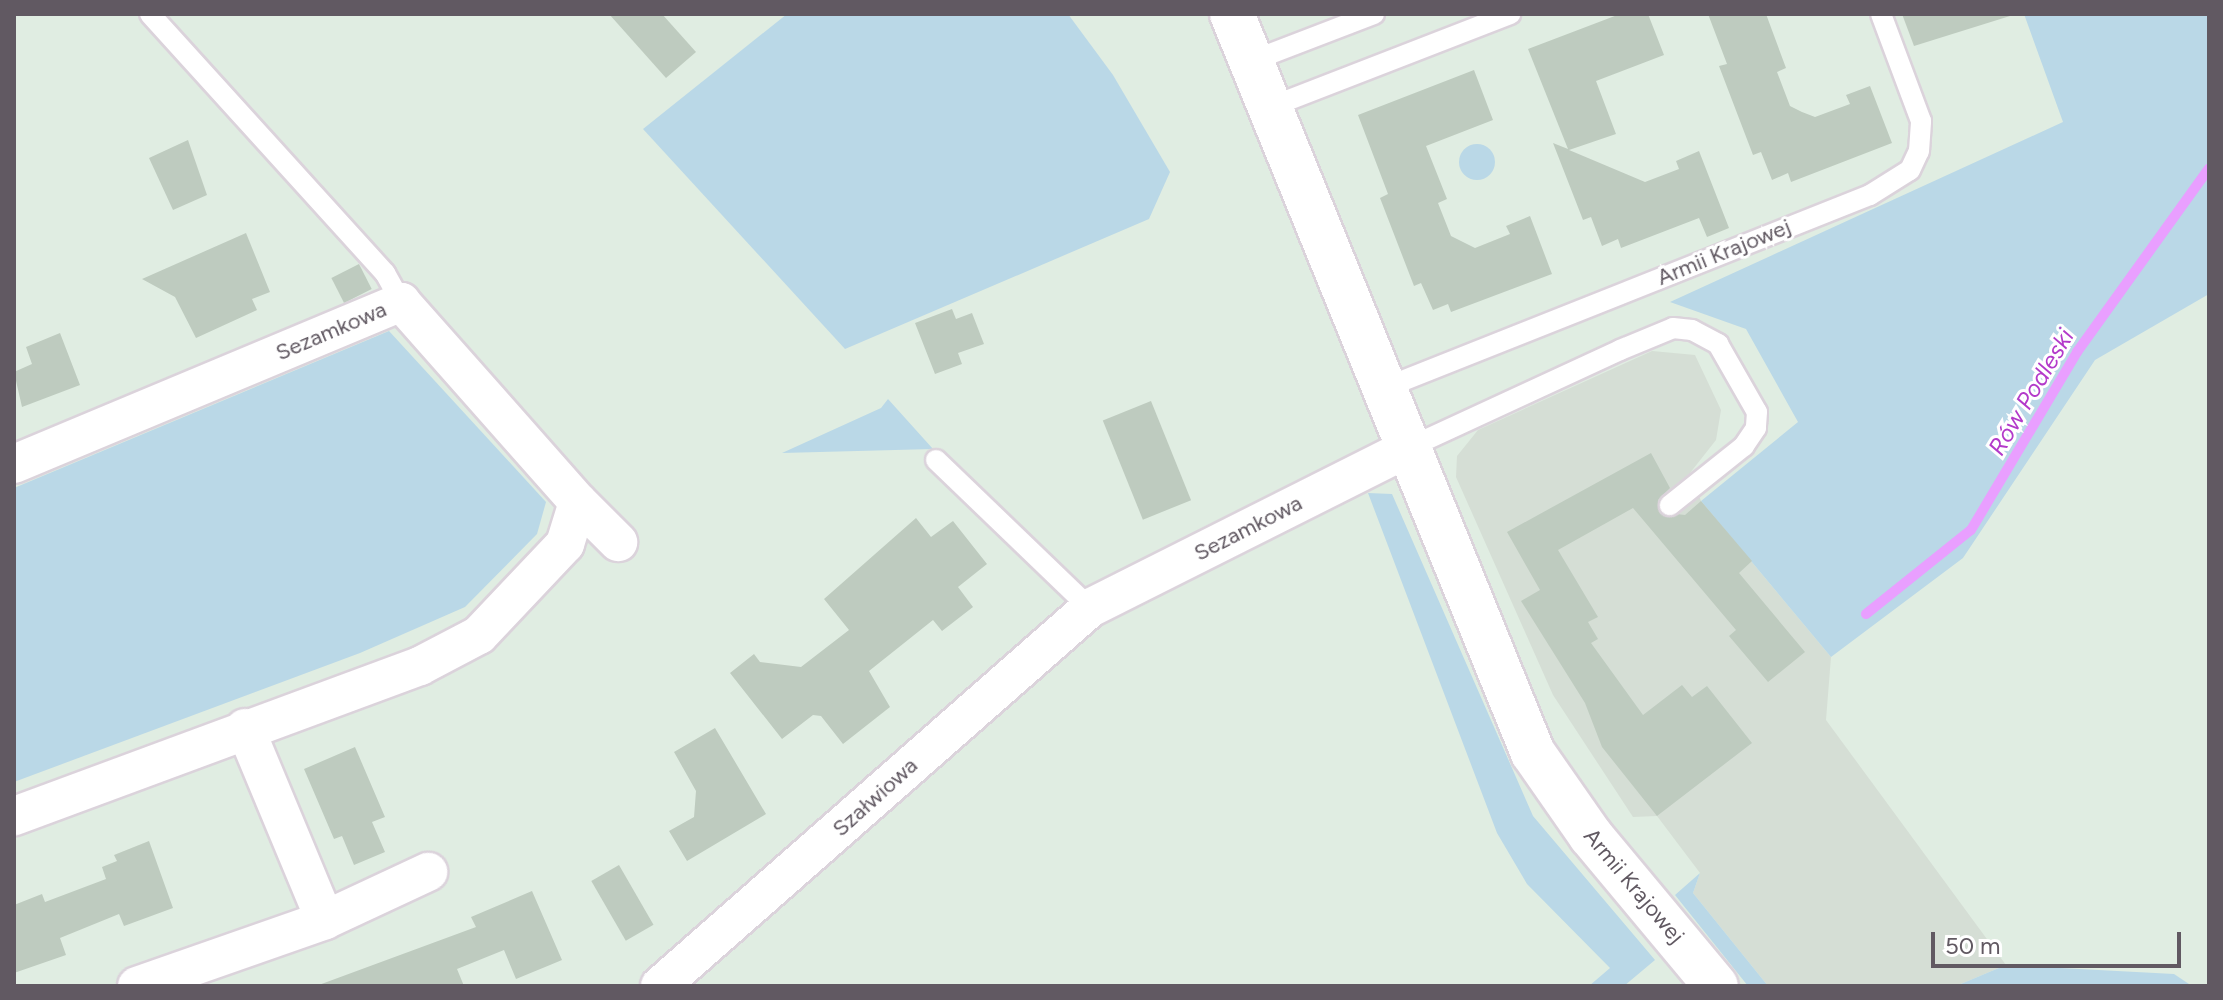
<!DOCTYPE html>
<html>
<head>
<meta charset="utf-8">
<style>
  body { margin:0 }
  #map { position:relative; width:2223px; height:1000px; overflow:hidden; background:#e0ede2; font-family:Figtree,sans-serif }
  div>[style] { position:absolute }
  .industrial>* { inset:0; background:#d5ded5 }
  .green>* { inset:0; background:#bad8e7 }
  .round { border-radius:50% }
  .stream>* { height:10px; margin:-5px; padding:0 5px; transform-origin:5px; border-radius:5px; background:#e99fff }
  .building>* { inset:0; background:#becbbf; transform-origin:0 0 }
  .roads { filter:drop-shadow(2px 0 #dbd3db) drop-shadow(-2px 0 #dbd3db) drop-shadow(0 2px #dbd3db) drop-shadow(0 -2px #dbd3db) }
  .service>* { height:20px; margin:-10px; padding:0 10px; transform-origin:10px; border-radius:10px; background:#fff }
  .minor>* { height:38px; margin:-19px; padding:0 19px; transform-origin:19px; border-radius:19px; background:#fff }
  .tertiary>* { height:44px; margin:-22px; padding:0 22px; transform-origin:22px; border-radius:22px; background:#fff }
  span { translate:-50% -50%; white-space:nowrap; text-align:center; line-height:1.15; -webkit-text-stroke:6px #fff; paint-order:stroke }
  .street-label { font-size:22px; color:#615962 }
  .water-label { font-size:24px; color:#b33aca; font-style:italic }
  .frame { position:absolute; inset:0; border:16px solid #615962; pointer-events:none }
  .scale { position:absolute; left:1931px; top:932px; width:250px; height:36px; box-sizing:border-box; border:4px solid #615962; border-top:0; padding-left:10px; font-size:24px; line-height:28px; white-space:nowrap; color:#615962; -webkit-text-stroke:6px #fff; paint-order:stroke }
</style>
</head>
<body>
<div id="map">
  <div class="industrial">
    <i style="clip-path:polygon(1652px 351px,1695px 355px,1721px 410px,1716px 440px,1690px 473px,1701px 501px,1831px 657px,1826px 720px,2006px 965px,1956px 986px,1768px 986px,1693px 893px,1700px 873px,1657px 816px,1633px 817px,1553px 695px,1456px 477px,1457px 456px,1478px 430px)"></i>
  </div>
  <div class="green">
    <i style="clip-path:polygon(787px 14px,1068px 14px,1113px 75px,1170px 172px,1149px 219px,845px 349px,643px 129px)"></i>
    <i style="clip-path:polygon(2024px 14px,2209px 14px,2209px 294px,2095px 360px,1963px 558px,1831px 657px,1701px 501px,1798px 422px,1746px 329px,1670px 302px,2063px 122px)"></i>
    <i class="round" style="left:1459px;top:144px;width:36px;height:36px"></i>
    <i style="clip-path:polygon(389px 331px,546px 502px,537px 534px,465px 607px,360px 653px,14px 782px,14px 488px)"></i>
    <i style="clip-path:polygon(888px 399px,933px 449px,782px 453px,881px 408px)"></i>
    <i style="clip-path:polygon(1368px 493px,1392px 494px,1533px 816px,1655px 960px,1624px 986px,1589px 986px,1610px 968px,1527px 884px,1497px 833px)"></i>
    <i style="clip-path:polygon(1700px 873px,1693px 893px,1768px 986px,1748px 986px,1675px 895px)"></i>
    <i style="clip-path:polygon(2006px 965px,2174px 974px,2192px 986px,1956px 986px)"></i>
  </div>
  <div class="stream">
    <i style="left:1866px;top:614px;width:134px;rotate:-38.7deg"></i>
    <i style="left:1971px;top:530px;width:207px;rotate:-59.2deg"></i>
    <i style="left:2077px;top:352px;width:226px;rotate:-54.3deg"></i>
  </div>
  <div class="building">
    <i style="clip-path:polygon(609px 14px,662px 14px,696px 52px,666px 78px)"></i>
    <i style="clip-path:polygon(1620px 14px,1648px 14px,1664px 55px,1596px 81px,1616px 134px,1569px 150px,1645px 182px,1679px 169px,1676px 161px,1699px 151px,1729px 228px,1707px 237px,1699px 218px,1621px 248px,1618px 239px,1602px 246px,1591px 217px,1583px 220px,1553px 143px,1568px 149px,1528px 49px)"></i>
    <i style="clip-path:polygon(1708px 14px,1766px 14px,1786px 68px,1777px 72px,1790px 106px,1802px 112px,1815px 117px,1850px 104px,1846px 95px,1870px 86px,1892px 143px,1791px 182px,1788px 173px,1772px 180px,1761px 152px,1753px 155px,1719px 66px,1727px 64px)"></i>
    <i style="clip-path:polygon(1902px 14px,2010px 14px,2010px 16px,1914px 46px)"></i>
    <i style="clip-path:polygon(1474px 70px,1493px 120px,1426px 146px,1447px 199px,1438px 203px,1451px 236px,1475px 248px,1510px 234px,1506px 226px,1530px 216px,1552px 274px,1451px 312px,1448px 304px,1433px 310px,1421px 283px,1414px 286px,1380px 198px,1388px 194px,1358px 115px)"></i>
    <i style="clip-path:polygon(188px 140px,207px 195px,173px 210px,149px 158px)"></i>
    <i style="clip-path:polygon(246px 233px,270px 292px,252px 299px,257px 310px,196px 338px,175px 297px,142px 279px)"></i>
    <i style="left:359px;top:264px;width:28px;height:31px;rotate:63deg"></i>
    <i style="clip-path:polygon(952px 309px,956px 319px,972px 313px,984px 344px,958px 353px,962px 364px,935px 374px,915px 323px)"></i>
    <i style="clip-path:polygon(60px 333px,80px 385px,22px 407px,14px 372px,32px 364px,26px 347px)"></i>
    <i style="left:1151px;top:401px;width:107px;height:52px;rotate:68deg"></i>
    <i style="clip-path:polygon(1651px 453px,1670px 488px,1658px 500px,1659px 512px,1685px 515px,1701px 501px,1752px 561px,1739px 573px,1805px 652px,1768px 682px,1729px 636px,1736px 630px,1633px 508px,1558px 550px,1598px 617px,1588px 622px,1598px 639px,1591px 643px,1643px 715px,1682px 685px,1692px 697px,1707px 686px,1752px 743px,1657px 816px,1602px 747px,1585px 703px,1521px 601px,1540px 590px,1507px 532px)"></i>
    <i style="clip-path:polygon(916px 518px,931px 537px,953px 521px,987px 564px,958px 587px,973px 607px,942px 631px,933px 620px,869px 671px,890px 707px,843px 744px,821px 716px,813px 715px,782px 739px,730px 673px,754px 654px,760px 662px,801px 667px,849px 630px,824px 599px)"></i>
    <i style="clip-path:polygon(715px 728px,766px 814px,687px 861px,669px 831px,694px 817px,696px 791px,674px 752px)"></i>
    <i style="clip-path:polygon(355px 747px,385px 817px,372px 822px,385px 852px,354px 865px,342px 836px,334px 839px,304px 769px)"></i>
    <i style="clip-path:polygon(149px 841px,173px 908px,124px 926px,119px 914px,60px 938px,66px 955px,14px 973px,14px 905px,42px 894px,45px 902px,106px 879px,102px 867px,117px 861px,114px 855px)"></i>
    <i style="left:619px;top:865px;width:69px;height:32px;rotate:60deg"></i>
    <i style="clip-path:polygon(532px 891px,562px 960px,550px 965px,516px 979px,504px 950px,457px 969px,464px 986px,316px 986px,476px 927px,471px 917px)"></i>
  </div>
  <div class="roads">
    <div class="service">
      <i style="left:150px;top:14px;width:350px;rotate:47.8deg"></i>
      <i style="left:385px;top:273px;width:33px;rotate:61deg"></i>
      <i style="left:1249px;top:62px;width:134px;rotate:-21deg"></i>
      <i style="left:1268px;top:108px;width:260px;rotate:-21.2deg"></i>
      <i style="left:1382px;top:389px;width:525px;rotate:-21.68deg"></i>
      <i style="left:1870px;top:195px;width:47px;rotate:-32deg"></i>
      <i style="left:1910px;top:170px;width:21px;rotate:-65deg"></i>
      <i style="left:1919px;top:151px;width:30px;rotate:-86deg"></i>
      <i style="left:1921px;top:121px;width:114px;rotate:-110.5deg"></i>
      <i style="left:1406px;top:449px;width:236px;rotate:-24.8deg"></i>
      <i style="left:1620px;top:350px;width:57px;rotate:-22.5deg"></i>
      <i style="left:1673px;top:328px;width:19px;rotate:6deg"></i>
      <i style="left:1692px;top:330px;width:30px;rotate:28deg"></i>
      <i style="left:1718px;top:344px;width:78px;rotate:60.2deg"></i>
      <i style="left:1757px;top:412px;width:16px;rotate:94deg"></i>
      <i style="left:1756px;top:428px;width:22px;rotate:124deg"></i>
      <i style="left:1744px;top:446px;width:95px;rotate:141.4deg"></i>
      <i style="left:936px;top:460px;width:214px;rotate:43.9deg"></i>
    </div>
    <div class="minor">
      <i style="left:14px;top:464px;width:420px;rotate:-22.7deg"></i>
      <i style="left:401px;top:302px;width:267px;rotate:48.5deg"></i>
      <i style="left:578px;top:502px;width:44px;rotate:107.2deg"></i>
      <i style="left:565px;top:544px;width:125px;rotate:133.4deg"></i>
      <i style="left:479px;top:635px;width:67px;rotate:152.3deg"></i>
      <i style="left:420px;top:666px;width:433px;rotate:159.7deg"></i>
      <i style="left:578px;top:502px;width:57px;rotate:45deg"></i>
      <i style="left:245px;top:728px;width:208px;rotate:67.4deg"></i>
      <i style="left:137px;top:986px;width:199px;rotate:-19.3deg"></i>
      <i style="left:325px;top:920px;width:114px;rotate:-25deg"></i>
      <i style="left:660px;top:986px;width:573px;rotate:-41.32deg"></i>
      <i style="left:1090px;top:608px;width:354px;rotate:-26.7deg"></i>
    </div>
    <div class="tertiary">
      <i style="left:1232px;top:14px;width:798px;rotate:67.84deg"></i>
      <i style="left:1533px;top:753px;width:101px;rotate:55.1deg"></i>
      <i style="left:1591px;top:836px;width:195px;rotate:50.2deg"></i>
    </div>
  </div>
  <div class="street-label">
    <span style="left:1724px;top:252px;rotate:-22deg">Armii Krajowej</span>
    <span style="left:331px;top:331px;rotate:-23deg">Sezamkowa</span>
    <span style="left:1248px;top:528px;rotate:-27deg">Sezamkowa</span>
    <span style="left:875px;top:797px;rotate:-42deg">Szałwiowa</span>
    <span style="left:1634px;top:886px;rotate:50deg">Armii Krajowej</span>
  </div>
  <div class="water-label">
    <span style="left:2031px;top:392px;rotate:-59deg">Rów Podleski</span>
  </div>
  <div class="frame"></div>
  <div class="scale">50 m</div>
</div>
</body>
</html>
